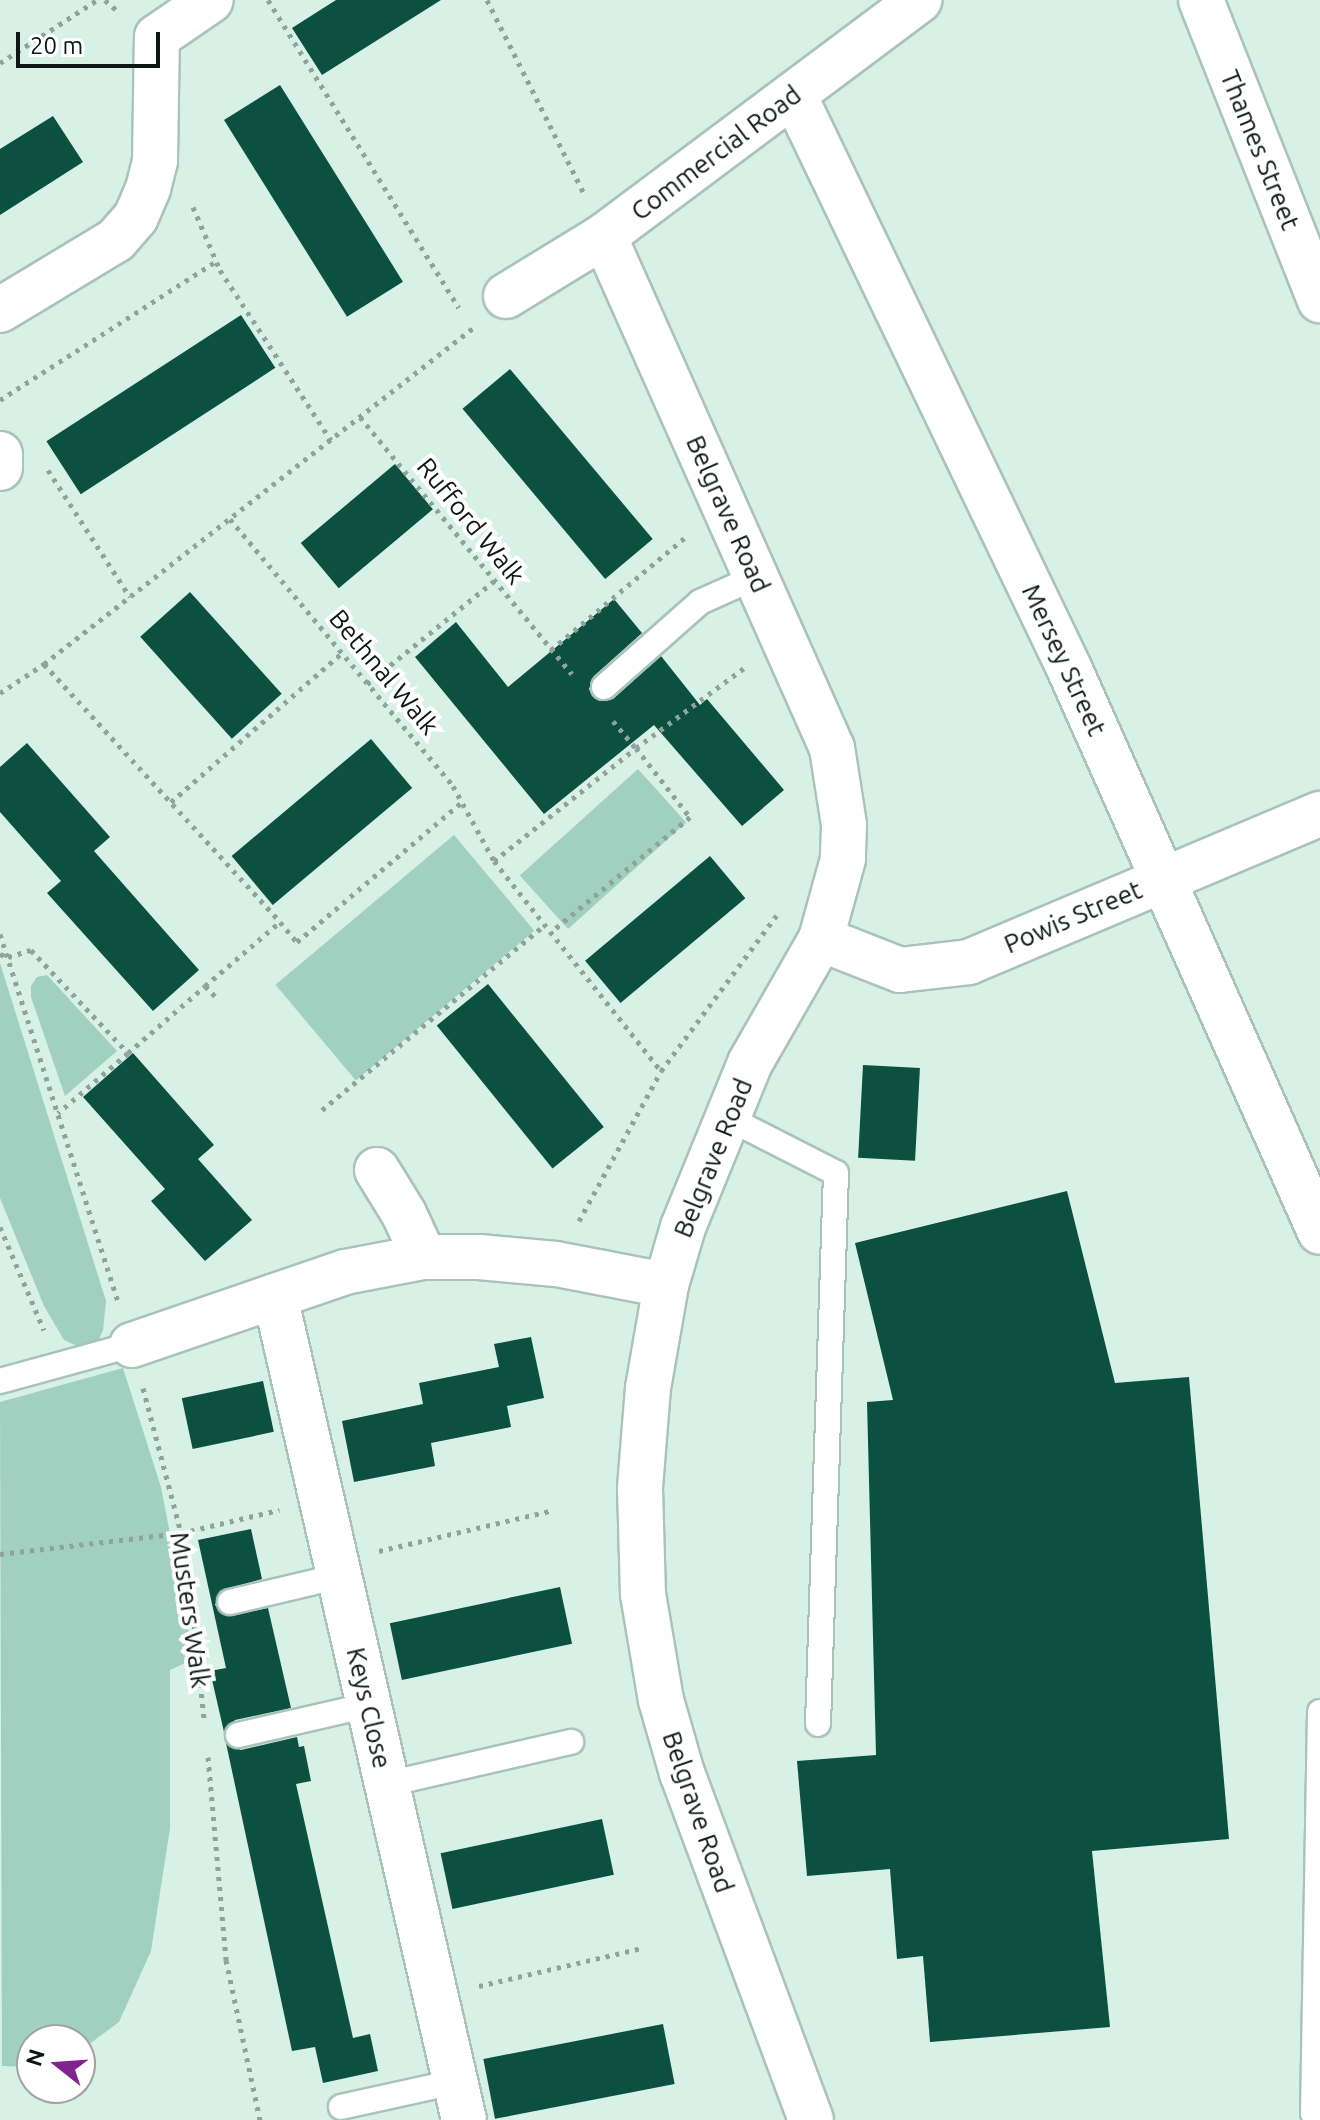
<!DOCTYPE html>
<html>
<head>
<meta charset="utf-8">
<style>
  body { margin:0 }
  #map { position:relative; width:1320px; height:2120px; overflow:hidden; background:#d7f1e7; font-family:Ubuntu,sans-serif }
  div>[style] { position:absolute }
  .green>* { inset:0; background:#a1d0c0; transform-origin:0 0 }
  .building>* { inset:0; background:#0b5040; transform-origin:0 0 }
  .path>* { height:5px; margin-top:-2.5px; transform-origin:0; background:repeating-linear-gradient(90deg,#8fa39b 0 4px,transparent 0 10px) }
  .roads { filter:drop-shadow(2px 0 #aac3ba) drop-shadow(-2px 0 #aac3ba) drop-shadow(0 2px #aac3ba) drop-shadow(0 -2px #aac3ba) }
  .service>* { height:24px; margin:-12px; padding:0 12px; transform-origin:12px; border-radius:12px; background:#fff }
  .minor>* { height:44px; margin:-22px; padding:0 22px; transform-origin:22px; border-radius:22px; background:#fff }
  span { translate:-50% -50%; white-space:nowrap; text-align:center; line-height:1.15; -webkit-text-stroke:8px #fff; paint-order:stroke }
  .street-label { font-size:26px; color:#0e1714 }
  .north { position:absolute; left:16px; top:2024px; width:80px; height:80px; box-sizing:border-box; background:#fff; border:2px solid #9fa2a1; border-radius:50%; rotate:287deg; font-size:22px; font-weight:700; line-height:32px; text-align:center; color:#0e1714 }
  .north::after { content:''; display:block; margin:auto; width:28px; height:36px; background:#812490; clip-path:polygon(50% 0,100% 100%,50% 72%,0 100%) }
  .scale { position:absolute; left:16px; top:32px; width:144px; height:36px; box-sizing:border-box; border:4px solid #0e1714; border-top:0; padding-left:10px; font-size:24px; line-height:28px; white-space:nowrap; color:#0e1714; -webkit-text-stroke:6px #fff; paint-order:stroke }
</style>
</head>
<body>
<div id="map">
  <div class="green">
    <i style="left:638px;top:769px;width:72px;height:159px;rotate:48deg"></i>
    <i style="left:454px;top:835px;width:125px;height:233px;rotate:50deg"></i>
    <i style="clip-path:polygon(0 963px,106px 1301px,103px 1330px,98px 1342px,84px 1349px,64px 1340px,44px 1306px,0 1198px)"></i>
    <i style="clip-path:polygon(47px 975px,117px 1051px,65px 1096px,31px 997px,31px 986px,37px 977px)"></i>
    <i style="clip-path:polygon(123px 1368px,161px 1487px,194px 1659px,170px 1670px,170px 1828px,151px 1951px,119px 2022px,80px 2051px,80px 2040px,32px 2040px,32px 2067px,2px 2066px,0 1402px)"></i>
  </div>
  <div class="building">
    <i style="clip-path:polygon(336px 0,441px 0,322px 75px,292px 28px)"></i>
    <i style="left:280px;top:85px;width:232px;height:66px;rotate:58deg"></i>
    <i style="clip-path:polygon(53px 116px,83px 162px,0 215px,0 149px)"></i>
    <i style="left:241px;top:315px;width:63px;height:232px;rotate:57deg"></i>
    <i style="left:510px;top:369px;width:222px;height:62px;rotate:50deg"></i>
    <i style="left:395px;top:464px;width:59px;height:123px;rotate:50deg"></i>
    <i style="left:190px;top:592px;width:137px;height:67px;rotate:48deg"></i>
    <i style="clip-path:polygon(614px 599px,642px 633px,594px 676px,589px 689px,592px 696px,600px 701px,613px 699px,661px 656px,700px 705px,707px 699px,784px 790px,742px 826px,654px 725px,544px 814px,415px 657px,456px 622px,508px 687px)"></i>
    <i style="left:371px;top:739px;width:64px;height:182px;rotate:50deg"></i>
    <i style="clip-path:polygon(27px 743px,110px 837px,94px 851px,199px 970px,153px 1011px,47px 893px,61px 881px,0 812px,0 767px)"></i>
    <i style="left:710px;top:856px;width:55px;height:163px;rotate:50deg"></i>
    <i style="left:488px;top:984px;width:184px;height:66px;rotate:51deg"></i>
    <i style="clip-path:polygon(133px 1053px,214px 1145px,198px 1159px,252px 1220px,205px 1261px,151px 1201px,165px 1189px,83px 1097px)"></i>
    <i style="left:863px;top:1065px;width:57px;height:93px;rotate:3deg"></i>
    <i style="clip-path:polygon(1067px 1191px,1115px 1383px,1189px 1377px,1229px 1839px,1092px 1851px,1110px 2027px,930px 2042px,923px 1956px,897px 1959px,890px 1869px,807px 1876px,797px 1761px,876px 1755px,867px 1402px,893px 1400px,855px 1243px)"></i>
    <i style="clip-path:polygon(531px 1337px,544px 1398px,507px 1406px,511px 1427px,431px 1443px,435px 1466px,354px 1482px,342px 1421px,423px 1404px,419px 1383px,499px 1367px,494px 1344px)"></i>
    <i style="left:263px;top:1381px;width:52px;height:83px;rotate:78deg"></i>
    <i style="clip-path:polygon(251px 1529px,262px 1579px,220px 1591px,215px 1605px,226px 1616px,268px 1608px,291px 1708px,235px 1720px,224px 1732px,210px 1671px,226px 1668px,198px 1540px)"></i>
    <i style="left:560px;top:1587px;width:58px;height:174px;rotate:78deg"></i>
    <i style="clip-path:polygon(297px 1737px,299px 1747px,304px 1746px,311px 1781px,296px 1784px,353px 2038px,370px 2034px,378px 2071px,323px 2083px,315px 2047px,292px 2051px,226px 1743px,241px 1750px)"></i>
    <i style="left:602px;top:1819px;width:57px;height:165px;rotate:78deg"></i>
    <i style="left:663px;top:2024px;width:61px;height:183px;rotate:79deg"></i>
  </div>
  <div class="path">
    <i style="left:105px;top:0;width:18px;rotate:41deg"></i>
    <i style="left:268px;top:0;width:362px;rotate:58.2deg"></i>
    <i style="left:487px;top:0;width:215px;rotate:63.4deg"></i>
    <i style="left:0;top:63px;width:116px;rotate:-33deg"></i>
    <i style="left:193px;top:207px;width:69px;rotate:66.8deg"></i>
    <i style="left:220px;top:270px;width:203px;rotate:56.9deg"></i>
    <i style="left:0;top:400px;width:255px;rotate:-32.7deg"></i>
    <i style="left:360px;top:417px;width:333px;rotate:50.5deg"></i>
    <i style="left:48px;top:470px;width:151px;rotate:57.2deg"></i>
    <i style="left:230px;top:519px;width:348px;rotate:50.1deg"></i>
    <i style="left:453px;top:786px;width:85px;rotate:61.3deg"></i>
    <i style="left:494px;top:861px;width:268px;rotate:51.5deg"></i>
    <i style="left:551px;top:650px;width:179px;rotate:-40deg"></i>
    <i style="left:44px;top:664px;width:350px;rotate:47.5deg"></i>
    <i style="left:367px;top:684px;width:164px;rotate:-39deg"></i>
    <i style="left:0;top:693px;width:53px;rotate:-33.4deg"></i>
    <i style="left:44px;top:664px;width:545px;rotate:-38.07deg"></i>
    <i style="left:613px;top:721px;width:35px;rotate:50deg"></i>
    <i style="left:636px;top:748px;width:134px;rotate:-36.5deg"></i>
    <i style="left:171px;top:802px;width:227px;rotate:-41.1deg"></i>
    <i style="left:494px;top:861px;width:181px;rotate:-38.5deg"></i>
    <i style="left:636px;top:748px;width:88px;rotate:52deg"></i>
    <i style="left:690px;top:817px;width:180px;rotate:140.4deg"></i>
    <i style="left:0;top:934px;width:386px;rotate:72.2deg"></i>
    <i style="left:0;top:954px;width:9px;rotate:21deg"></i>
    <i style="left:8px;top:957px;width:24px;rotate:-17deg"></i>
    <i style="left:31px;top:950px;width:141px;rotate:46.7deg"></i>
    <i style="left:128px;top:1053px;width:92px;rotate:139.4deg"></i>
    <i style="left:205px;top:986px;width:99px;rotate:-40.5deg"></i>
    <i style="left:280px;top:922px;width:26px;rotate:50deg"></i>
    <i style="left:297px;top:942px;width:215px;rotate:-40.3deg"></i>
    <i style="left:128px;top:1053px;width:102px;rotate:-41deg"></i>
    <i style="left:205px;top:986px;width:18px;rotate:45deg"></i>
    <i style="left:322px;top:1110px;width:290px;rotate:-39.7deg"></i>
    <i style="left:579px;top:1221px;width:171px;rotate:-61.3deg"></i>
    <i style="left:661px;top:1071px;width:194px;rotate:-53.4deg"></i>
    <i style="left:0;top:1227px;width:112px;rotate:66.9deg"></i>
    <i style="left:143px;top:1388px;width:158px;rotate:75.3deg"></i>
    <i style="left:183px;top:1541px;width:60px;rotate:82.3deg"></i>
    <i style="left:379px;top:1551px;width:176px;rotate:-13.2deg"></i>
    <i style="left:0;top:1554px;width:182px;rotate:-6.6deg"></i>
    <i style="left:181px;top:1533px;width:101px;rotate:-13.2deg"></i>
    <i style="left:193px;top:1614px;width:106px;rotate:84deg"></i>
    <i style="left:208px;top:1757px;width:204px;rotate:84.9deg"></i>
    <i style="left:226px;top:1960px;width:164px;rotate:78deg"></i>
    <i style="left:479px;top:1986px;width:167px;rotate:-13.1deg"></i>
  </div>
  <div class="roads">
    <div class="service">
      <i style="left:604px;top:687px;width:128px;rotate:-41.5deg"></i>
      <i style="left:700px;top:602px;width:61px;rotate:-24.1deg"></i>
      <i style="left:726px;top:1117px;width:123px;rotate:27deg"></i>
      <i style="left:836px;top:1173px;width:551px;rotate:91.87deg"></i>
      <i style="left:0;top:1381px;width:137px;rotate:-15.3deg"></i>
      <i style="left:230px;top:1602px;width:113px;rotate:-13.3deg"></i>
      <i style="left:1320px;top:1712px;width:401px;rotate:91deg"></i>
      <i style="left:1313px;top:2113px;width:10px;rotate:-45deg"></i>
      <i style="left:238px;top:1735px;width:134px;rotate:-12.9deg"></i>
      <i style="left:387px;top:1784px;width:189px;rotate:-12.9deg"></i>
      <i style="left:341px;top:2107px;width:117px;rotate:-12.4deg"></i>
    </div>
    <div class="minor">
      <i style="left:1201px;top:0;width:323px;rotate:68.4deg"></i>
      <i style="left:794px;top:95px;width:636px;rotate:64.36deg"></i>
      <i style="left:1069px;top:668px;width:617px;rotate:66.01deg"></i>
      <i style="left:604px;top:236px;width:560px;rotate:66deg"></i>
      <i style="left:832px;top:748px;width:78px;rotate:81.1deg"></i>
      <i style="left:844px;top:825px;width:34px;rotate:92deg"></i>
      <i style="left:843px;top:859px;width:83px;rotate:105.4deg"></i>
      <i style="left:821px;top:939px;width:143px;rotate:119.8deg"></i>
      <i style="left:750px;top:1063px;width:177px;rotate:112.2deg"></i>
      <i style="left:683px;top:1227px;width:60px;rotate:106.3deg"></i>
      <i style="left:666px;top:1285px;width:105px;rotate:99.9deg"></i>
      <i style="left:648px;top:1388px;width:100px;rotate:94.6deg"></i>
      <i style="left:640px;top:1488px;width:106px;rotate:88.4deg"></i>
      <i style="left:643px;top:1594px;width:108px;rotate:80.4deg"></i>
      <i style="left:661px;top:1700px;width:76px;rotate:74deg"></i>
      <i style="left:682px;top:1773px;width:370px;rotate:69.6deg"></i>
      <i style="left:506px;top:296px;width:115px;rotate:-31.5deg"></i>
      <i style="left:604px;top:236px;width:394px;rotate:-36.8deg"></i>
      <i style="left:0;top:310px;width:135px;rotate:-31.1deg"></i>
      <i style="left:116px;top:240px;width:30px;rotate:-49deg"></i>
      <i style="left:136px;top:217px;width:30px;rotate:-67deg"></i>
      <i style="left:148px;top:189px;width:29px;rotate:-76deg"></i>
      <i style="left:155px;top:161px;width:124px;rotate:-89.1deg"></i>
      <i style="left:157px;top:37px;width:65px;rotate:-34.4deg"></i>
      <i style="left:0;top:454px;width:14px;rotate:90deg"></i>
      <i style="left:821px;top:939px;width:85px;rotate:21.4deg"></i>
      <i style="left:900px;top:970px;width:69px;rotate:-6.6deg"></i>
      <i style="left:969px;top:962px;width:381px;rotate:-22.9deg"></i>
      <i style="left:377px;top:1170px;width:52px;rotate:58.5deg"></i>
      <i style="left:404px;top:1214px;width:47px;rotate:65.1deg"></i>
      <i style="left:275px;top:1296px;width:845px;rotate:77.08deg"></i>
      <i style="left:132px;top:1345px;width:225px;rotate:-18.9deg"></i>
      <i style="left:345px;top:1272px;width:80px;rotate:-10.8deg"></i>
      <i style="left:424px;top:1257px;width:55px"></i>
      <i style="left:479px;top:1257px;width:77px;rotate:5.2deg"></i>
      <i style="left:556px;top:1264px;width:112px;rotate:10.8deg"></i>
    </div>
  </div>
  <div class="street-label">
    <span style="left:1260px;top:150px;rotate:68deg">Thames Street</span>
    <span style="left:716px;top:153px;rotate:-37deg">Commercial Road</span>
    <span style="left:728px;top:514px;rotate:66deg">Belgrave Road</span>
    <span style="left:471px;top:521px;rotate:51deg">Rufford Walk</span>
    <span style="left:1064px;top:660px;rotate:65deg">Mersey Street</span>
    <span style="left:384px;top:672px;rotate:50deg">Bethnal Walk</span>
    <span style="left:1073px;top:917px;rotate:-23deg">Powis Street</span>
    <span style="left:713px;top:1158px;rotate:-68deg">Belgrave Road</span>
    <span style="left:190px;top:1610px;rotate:82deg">Musters Walk</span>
    <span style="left:369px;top:1708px;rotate:77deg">Keys Close</span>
    <span style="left:698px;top:1812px;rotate:71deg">Belgrave Road</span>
  </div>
  <div class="north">N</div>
  <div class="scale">20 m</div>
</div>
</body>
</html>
